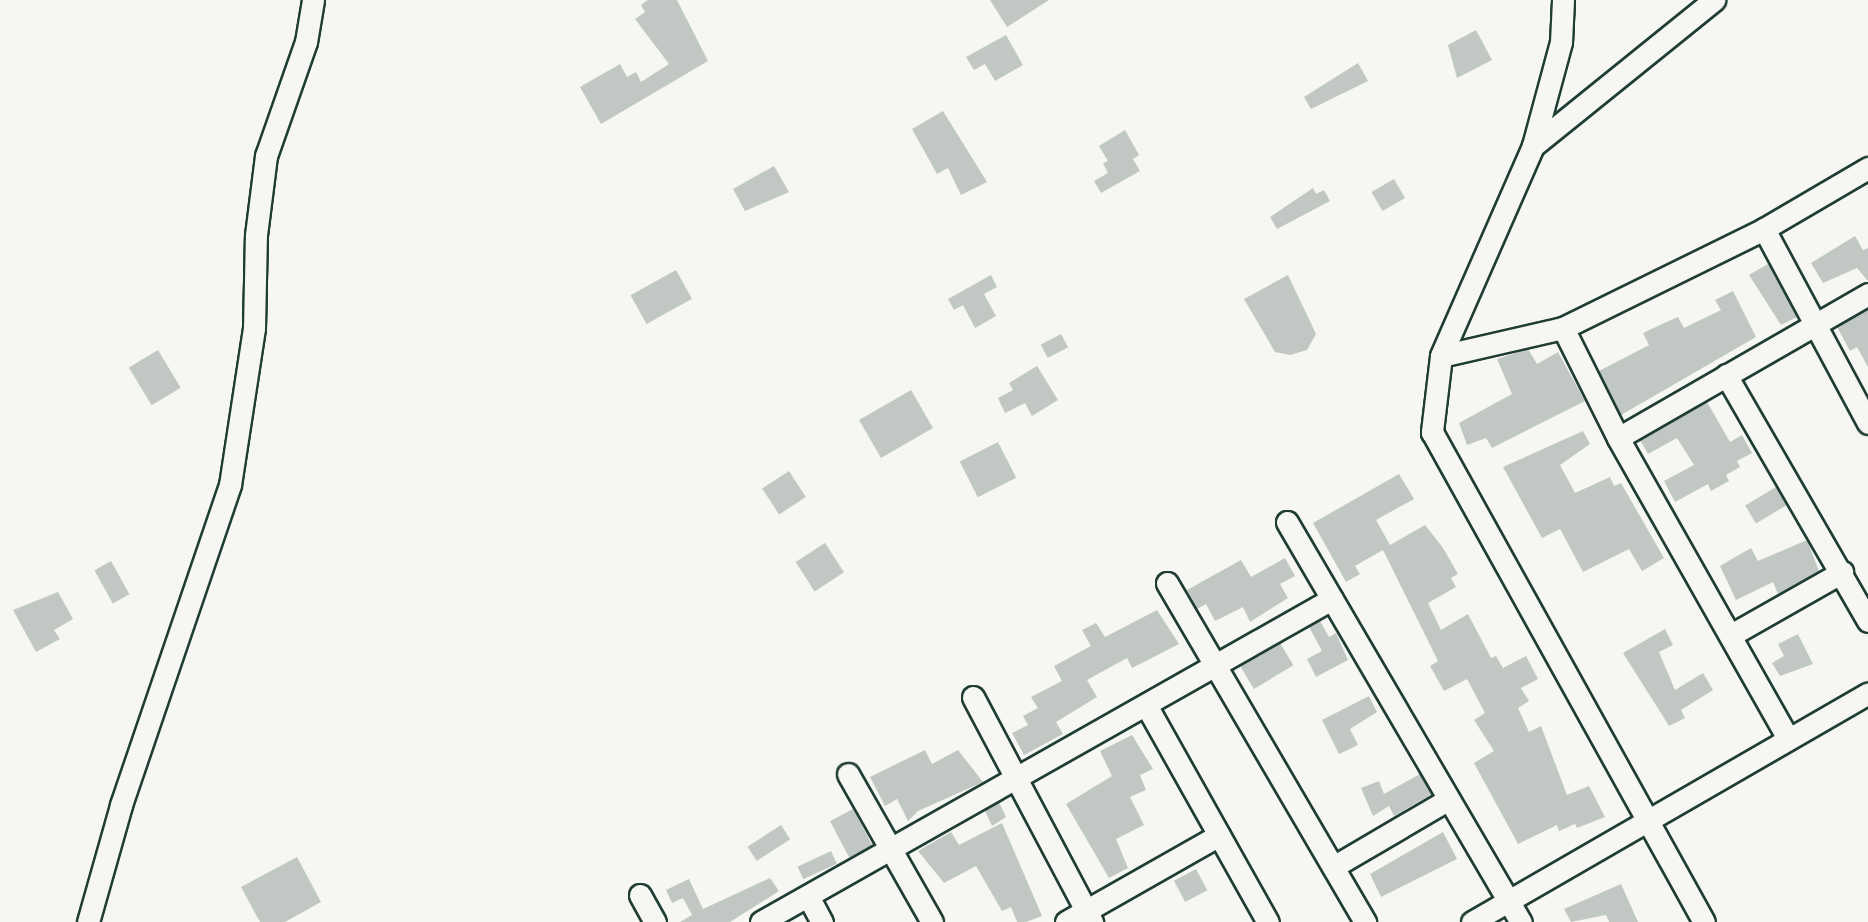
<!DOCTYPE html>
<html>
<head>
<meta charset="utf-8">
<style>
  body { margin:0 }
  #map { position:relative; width:1868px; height:922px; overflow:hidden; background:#f6f6f2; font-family:Mali,sans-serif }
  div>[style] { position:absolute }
  .building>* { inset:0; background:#c1c8c3; transform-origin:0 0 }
  .roads { filter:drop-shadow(2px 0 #1f3d34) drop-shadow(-2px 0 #1f3d34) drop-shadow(0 2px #1f3d34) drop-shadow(0 -2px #1f3d34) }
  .street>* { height:21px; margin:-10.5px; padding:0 10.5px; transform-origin:10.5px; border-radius:10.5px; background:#f6f6f2 }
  span { translate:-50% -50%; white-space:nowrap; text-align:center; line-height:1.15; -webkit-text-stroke:4.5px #f6f6f2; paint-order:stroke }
</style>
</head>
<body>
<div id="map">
  <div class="building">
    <i style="clip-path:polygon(648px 0,677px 0,708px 61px,601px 124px,580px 87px,620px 64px,627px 77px,636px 72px,641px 82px,669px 64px,635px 19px,645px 12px,641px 5px)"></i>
    <i style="clip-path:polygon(990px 0,1049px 0,1007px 27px)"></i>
    <i style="clip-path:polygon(1476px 30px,1492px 60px,1457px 78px,1448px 45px)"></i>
    <i style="clip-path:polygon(1006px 35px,1023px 65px,995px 81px,985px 64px,974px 70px,966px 57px)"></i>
    <i style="clip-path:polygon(1358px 63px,1368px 81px,1311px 109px,1304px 97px)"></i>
    <i style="clip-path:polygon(943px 111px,987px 182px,961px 195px,948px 168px,937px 174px,912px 129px)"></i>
    <i style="clip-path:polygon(1125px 130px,1139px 155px,1133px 159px,1140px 171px,1101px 193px,1094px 181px,1108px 173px,1103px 163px,1108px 161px,1099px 146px)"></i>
    <i style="clip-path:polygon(774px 166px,789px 192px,745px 211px,733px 189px)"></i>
    <i style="left:1394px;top:179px;width:22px;height:26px;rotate:60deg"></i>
    <i style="clip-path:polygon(1313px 188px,1316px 194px,1324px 190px,1330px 201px,1277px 229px,1270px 217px)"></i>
    <i style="clip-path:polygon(1855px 236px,1863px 250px,1868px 248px,1868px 281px,1857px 268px,1823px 283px,1811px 263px)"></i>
    <i style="clip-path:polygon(1768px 264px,1797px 317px,1781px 325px,1749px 275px)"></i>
    <i style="left:676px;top:270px;width:33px;height:52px;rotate:61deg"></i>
    <i style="clip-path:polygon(991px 275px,997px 287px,984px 294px,996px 316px,975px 328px,963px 305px,954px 310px,948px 299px)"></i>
    <i style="clip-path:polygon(1288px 275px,1316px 334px,1307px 350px,1290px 355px,1275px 352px,1244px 299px)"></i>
    <i style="clip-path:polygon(1733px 291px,1756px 337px,1621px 415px,1599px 371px,1649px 345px,1643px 333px,1660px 325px,1678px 317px,1684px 328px,1721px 310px,1715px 300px)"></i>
    <i style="clip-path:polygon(1868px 309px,1868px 367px,1857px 347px,1850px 351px,1837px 327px)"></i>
    <i style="left:1061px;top:334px;width:15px;height:23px;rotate:62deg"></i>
    <i style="clip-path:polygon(1528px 349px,1537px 364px,1558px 352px,1585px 401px,1492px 448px,1486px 438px,1467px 445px,1459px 423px,1512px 394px,1497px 359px)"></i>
    <i style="left:158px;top:350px;width:44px;height:34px;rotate:59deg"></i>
    <i style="clip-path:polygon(1037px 366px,1058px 400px,1032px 416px,1025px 403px,1005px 413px,998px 398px,1013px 390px,1009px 383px)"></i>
    <i style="left:911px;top:390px;width:44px;height:60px;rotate:60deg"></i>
    <i style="clip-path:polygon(1707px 402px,1730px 442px,1742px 435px,1752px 453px,1737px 461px,1740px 467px,1726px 475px,1729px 481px,1711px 491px,1708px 484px,1675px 502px,1664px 481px,1694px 465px,1677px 438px,1648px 454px,1640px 440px)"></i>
    <i style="clip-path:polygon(1583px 431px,1590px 444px,1560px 465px,1575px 493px,1610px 477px,1614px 486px,1621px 483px,1664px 558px,1642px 571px,1629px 549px,1583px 572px,1560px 529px,1542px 538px,1503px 467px)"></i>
    <i style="left:998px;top:442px;width:40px;height:43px;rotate:63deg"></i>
    <i style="left:789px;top:471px;width:31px;height:32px;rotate:57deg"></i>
    <i style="clip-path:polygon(1399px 474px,1414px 499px,1376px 520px,1390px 545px,1425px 525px,1443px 548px,1458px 574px,1451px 578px,1456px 587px,1428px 603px,1441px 630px,1468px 614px,1491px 658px,1496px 656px,1503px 668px,1526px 656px,1538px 679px,1521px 688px,1529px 701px,1518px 708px,1529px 732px,1541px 726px,1567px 795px,1589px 786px,1605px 817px,1577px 828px,1575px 824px,1559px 831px,1557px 825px,1518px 844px,1474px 763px,1494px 751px,1474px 720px,1485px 713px,1467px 679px,1444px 691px,1430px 666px,1438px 661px,1383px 550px,1355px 566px,1360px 574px,1346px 582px,1313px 523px)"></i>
    <i style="left:1776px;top:487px;width:21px;height:36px;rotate:59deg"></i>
    <i style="clip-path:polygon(1807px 540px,1819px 571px,1778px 594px,1773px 582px,1736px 600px,1720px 566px,1751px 548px,1758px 561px)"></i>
    <i style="left:825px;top:543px;width:35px;height:35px;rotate:57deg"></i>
    <i style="clip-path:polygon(1285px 558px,1295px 576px,1280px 584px,1288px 598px,1250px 622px,1243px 607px,1215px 621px,1206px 604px,1197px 609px,1187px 590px,1241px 560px,1251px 577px)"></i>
    <i style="left:111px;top:561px;width:38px;height:19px;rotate:61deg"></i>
    <i style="clip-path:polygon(58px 592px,73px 619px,54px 630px,60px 639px,36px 652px,13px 610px)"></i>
    <i style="clip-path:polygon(1157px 610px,1179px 644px,1132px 668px,1127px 658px,1087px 680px,1097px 697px,1056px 722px,1063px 734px,1024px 755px,1012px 733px,1028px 725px,1023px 716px,1038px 708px,1031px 697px,1062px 681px,1054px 666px,1091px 646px,1082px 630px,1096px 623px,1105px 637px)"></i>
    <i style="clip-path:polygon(1320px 621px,1329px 637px,1336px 633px,1348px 660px,1316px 677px,1307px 659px,1322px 651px,1309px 627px)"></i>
    <i style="clip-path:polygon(1665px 629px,1673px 645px,1659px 652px,1675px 690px,1703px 673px,1713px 690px,1681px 710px,1685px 718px,1669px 726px,1623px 653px)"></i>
    <i style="clip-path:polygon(1798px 634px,1813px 664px,1780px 676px,1772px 663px,1784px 656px,1778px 644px)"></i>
    <i style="left:1280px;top:643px;width:26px;height:46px;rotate:59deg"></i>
    <i style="clip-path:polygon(1369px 696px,1377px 712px,1350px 729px,1358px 745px,1339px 754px,1322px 720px)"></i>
    <i style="clip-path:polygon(1132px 735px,1153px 769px,1140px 775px,1146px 790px,1130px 797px,1144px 825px,1116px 839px,1128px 868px,1109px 878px,1066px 804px,1112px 776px,1100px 751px)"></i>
    <i style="clip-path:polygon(925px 750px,932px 764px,958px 750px,983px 782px,918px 811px,908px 821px,897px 799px,885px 806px,870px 777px)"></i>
    <i style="clip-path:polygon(1420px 774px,1432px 794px,1394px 816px,1389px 806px,1373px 816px,1361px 788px,1379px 781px,1384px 794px)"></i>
    <i style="clip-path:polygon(999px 802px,1006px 817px,992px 826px,985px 811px)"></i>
    <i style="left:853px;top:809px;width:41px;height:26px;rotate:62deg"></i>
    <i style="clip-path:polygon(1002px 823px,1042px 916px,1026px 922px,1017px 922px,1011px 907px,1002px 911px,976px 866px,944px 883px,918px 851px,951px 832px,959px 845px)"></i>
    <i style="left:781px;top:825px;width:17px;height:40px;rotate:57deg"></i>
    <i style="clip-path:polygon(1443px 832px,1457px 859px,1381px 897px,1370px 874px)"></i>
    <i style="left:831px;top:851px;width:14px;height:37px;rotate:65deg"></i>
    <i style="clip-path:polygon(297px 857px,321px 902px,285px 922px,260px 922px,241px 887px)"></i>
    <i style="left:1196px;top:869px;width:24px;height:25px;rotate:62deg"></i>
    <i style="clip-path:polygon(770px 878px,779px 891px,730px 922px,680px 922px,692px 915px,683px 898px,672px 903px,666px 890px,689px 879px,703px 909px)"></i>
    <i style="clip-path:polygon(1621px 884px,1638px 922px,1609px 922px,1606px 915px,1571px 922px,1564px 909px)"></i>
  </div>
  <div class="roads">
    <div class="street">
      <i style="left:1563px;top:0;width:42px;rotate:92.7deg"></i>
      <i style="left:1561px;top:42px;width:108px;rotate:105.1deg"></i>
      <i style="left:1533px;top:146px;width:229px;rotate:113.7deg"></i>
      <i style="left:1441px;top:356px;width:77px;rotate:96.8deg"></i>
      <i style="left:1432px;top:432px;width:560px;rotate:60.97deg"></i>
      <i style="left:1533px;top:146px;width:233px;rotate:-38.9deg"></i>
      <i style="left:1764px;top:229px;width:220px;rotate:61.8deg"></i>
      <i style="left:1563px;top:328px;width:123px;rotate:63.4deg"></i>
      <i style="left:1618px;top:438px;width:343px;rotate:60.5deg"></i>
      <i style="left:1441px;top:356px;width:125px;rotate:-12.9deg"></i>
      <i style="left:1563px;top:328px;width:224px;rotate:-26.2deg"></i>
      <i style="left:1764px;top:229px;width:121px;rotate:-30.4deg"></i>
      <i style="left:1726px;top:375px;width:284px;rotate:60deg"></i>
      <i style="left:1618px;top:438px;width:289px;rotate:-29.9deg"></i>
      <i style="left:1287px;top:522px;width:463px;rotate:59.7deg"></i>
      <i style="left:1167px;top:583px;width:393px;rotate:59.7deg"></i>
      <i style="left:1731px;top:635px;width:128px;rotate:-29.6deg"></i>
      <i style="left:973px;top:697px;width:255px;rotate:62.1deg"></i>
      <i style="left:1146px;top:705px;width:249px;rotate:60.7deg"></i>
      <i style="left:848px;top:774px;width:170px;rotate:60.4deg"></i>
      <i style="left:1333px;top:867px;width:134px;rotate:-30.4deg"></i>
      <i style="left:640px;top:895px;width:31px;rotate:61deg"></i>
      <i style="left:808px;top:896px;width:30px;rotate:62deg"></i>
      <i style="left:88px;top:922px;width:122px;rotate:-74.2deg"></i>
      <i style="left:121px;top:805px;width:338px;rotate:-71.2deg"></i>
      <i style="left:230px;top:485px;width:159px;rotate:-81.3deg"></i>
      <i style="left:254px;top:328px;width:93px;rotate:-88.8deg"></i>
      <i style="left:256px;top:235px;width:80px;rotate:-82.8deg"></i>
      <i style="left:266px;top:156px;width:121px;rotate:-70.7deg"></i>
      <i style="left:306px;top:42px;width:43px;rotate:-80.5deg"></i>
      <i style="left:761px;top:922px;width:656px;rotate:-29.5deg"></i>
      <i style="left:1066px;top:922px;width:176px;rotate:-29.6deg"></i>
      <i style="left:1472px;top:922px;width:457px;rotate:-30deg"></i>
    </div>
  </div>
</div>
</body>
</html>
